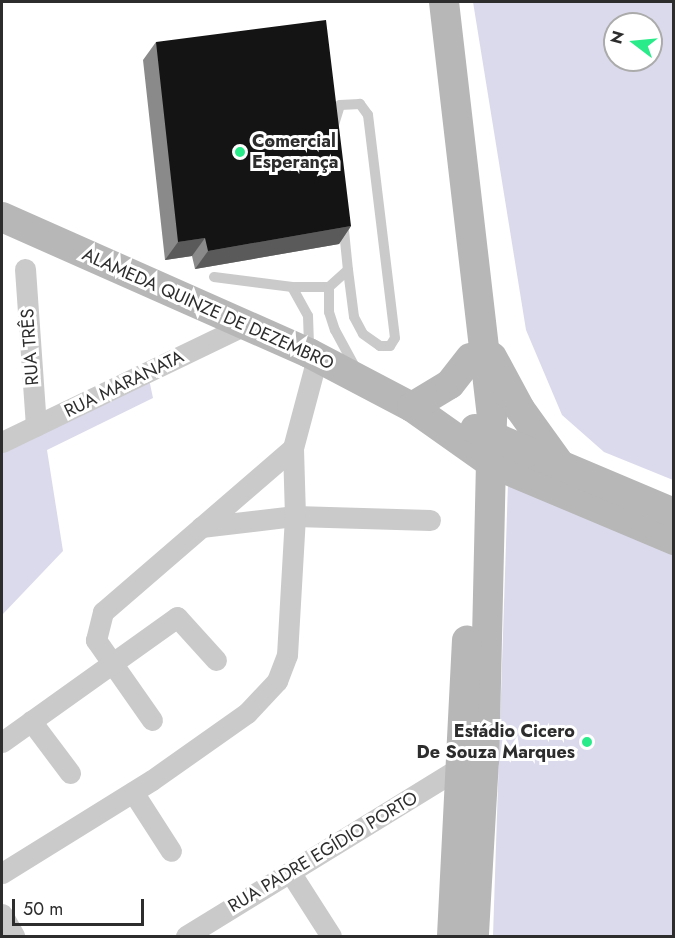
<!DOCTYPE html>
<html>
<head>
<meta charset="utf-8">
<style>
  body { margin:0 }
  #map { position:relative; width:675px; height:938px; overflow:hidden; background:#fff; font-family:Jost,sans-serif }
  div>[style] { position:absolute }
  .green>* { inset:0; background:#dbdaec }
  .service>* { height:10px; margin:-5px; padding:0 5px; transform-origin:5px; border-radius:5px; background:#cacaca }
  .minor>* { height:21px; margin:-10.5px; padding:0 10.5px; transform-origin:10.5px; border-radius:10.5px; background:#cacaca }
  .secondary>* { height:30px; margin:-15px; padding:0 15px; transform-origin:15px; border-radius:15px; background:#b7b7b7 }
  .wall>* { inset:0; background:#8a8a8a }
  .shaded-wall>* { inset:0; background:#5a5a5a }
  .building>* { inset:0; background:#141414 }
  .dots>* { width:16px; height:16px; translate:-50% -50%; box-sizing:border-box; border:3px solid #fff; border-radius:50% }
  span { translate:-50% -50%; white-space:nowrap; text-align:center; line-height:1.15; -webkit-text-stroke:6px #fff; paint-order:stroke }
  .poi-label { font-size:18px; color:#2d2d2d; font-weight:700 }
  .left { translate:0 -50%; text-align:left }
  .right { translate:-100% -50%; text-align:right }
  .street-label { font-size:18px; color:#2d2d2d }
  .frame { position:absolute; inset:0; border:3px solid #2d2d2d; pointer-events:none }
  .north { position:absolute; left:603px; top:12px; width:60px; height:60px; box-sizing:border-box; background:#fff; border:2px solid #ababab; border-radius:50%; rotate:286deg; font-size:16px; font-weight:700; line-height:24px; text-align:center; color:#2d2d2d }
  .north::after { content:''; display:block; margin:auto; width:21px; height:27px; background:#29eb89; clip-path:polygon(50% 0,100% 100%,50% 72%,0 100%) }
  .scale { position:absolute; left:12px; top:899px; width:132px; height:27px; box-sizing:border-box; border:3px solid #2d2d2d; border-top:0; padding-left:8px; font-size:18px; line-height:21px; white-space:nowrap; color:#2d2d2d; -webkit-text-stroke:4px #fff; paint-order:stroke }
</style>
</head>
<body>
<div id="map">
  <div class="green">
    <i style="clip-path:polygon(evenodd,473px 2px,673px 2px,673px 480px,604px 452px,562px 415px,526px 330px,473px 2px,615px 24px,651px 24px,651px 60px,615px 60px,615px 24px)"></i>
    <i style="clip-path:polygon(149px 379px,153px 398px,47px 450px,63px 551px,2px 615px,2px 452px)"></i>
    <i style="clip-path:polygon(508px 483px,673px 547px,674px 936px,493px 936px)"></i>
  </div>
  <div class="service">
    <i style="left:343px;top:221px;width:49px;rotate:84.2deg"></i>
    <i style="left:214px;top:277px;width:79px;rotate:7.3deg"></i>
    <i style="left:292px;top:287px;width:37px"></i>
    <i style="left:329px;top:287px;width:25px;rotate:-42deg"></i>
    <i style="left:348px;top:270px;width:47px;rotate:82.7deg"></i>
    <i style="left:354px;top:317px;width:19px;rotate:62deg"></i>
    <i style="left:363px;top:334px;width:21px;rotate:35deg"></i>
    <i style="left:380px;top:346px;width:10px"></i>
    <i style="left:390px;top:346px;width:9px;rotate:-58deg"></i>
    <i style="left:395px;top:338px;width:225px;rotate:-96.9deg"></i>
    <i style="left:368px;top:115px;width:14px;rotate:-126deg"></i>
    <i style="left:360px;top:104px;width:20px;rotate:177deg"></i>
    <i style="left:340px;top:105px;width:21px;rotate:107deg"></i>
    <i style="left:292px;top:287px;width:33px;rotate:61deg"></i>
    <i style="left:308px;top:316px;width:33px;rotate:88deg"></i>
    <i style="left:329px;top:287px;width:25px;rotate:90deg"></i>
    <i style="left:329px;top:312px;width:19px;rotate:72deg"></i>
    <i style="left:335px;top:330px;width:44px;rotate:61.7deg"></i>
  </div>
  <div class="minor">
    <i style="left:25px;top:269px;width:157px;rotate:86deg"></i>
    <i style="left:2px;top:442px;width:270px;rotate:-25.7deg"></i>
    <i style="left:201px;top:527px;width:95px;rotate:-6.7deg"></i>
    <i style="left:295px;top:516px;width:135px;rotate:1.7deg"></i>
    <i style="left:152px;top:720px;width:98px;rotate:-125deg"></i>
    <i style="left:96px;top:640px;width:29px;rotate:-76deg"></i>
    <i style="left:103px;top:612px;width:251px;rotate:-40.8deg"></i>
    <i style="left:31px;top:721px;width:65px;rotate:53.1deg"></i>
    <i style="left:2px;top:742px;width:215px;rotate:-35.5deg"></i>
    <i style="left:177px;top:617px;width:58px;rotate:47.8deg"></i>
    <i style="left:133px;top:792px;width:70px;rotate:57.2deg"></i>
    <i style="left:290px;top:872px;width:76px;rotate:57.4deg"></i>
    <i style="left:2px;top:873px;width:176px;rotate:-31.8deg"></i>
    <i style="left:152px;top:780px;width:116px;rotate:-35.2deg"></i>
    <i style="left:247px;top:713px;width:44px;rotate:-46.8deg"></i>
    <i style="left:277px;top:681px;width:28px;rotate:-69deg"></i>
    <i style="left:287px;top:655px;width:139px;rotate:-86.7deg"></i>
    <i style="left:295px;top:516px;width:68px;rotate:-91.7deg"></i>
    <i style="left:293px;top:448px;width:93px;rotate:-75.1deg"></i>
    <i style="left:2px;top:914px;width:25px;rotate:61deg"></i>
    <i style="left:186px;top:936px;width:323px;rotate:-31.6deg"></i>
  </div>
  <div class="secondary">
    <i style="left:444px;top:2px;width:419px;rotate:83.4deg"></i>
    <i style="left:492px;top:418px;width:342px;rotate:91.3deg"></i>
    <i style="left:484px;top:760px;width:176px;rotate:93.3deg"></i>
    <i style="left:2px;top:217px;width:336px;rotate:23.9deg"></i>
    <i style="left:309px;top:353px;width:116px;rotate:27.7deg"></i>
    <i style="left:412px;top:407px;width:97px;rotate:35.3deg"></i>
    <i style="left:491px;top:463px;width:199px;rotate:22.8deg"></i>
    <i style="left:492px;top:357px;width:59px;rotate:61.7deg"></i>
    <i style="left:520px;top:409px;width:70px;rotate:54.3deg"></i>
    <i style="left:412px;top:407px;width:44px;rotate:-31.2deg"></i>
    <i style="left:450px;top:384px;width:33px;rotate:-52deg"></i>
    <i style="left:475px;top:429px;width:216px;rotate:22.9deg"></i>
    <i style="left:452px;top:936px;width:296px;rotate:-87.1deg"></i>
  </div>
  <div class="wall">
    <i style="clip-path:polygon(156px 42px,351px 226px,339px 244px,195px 269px,192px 256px,165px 260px,143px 60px)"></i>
  </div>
  <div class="shaded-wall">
    <i style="clip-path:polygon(351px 226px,339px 244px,195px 269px,208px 251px)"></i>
    <i style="clip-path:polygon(205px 238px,192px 256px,165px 260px,178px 242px)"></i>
  </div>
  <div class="building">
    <i style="clip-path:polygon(326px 20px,351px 226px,208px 251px,205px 238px,178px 242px,156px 42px)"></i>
  </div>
  <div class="dots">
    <i style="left:240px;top:152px;background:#29eb89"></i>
    <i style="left:587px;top:742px;background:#29eb89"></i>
  </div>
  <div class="poi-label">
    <span class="left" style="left:252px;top:152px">Comercial<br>Esperança</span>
    <span class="right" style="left:575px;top:742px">Estádio Cicero<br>De Souza Marques</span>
  </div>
  <div class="street-label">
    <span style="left:208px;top:309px;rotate:24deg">ALAMEDA QUINZE DE DEZEMBRO</span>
    <span style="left:30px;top:347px;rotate:-94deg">RUA TRÊS</span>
    <span style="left:124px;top:384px;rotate:-26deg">RUA MARANATA</span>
    <span style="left:323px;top:852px;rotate:-31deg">RUA PADRE EGÍDIO PORTO</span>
  </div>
  <div class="frame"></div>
  <div class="north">N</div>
  <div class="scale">50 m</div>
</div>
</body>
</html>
